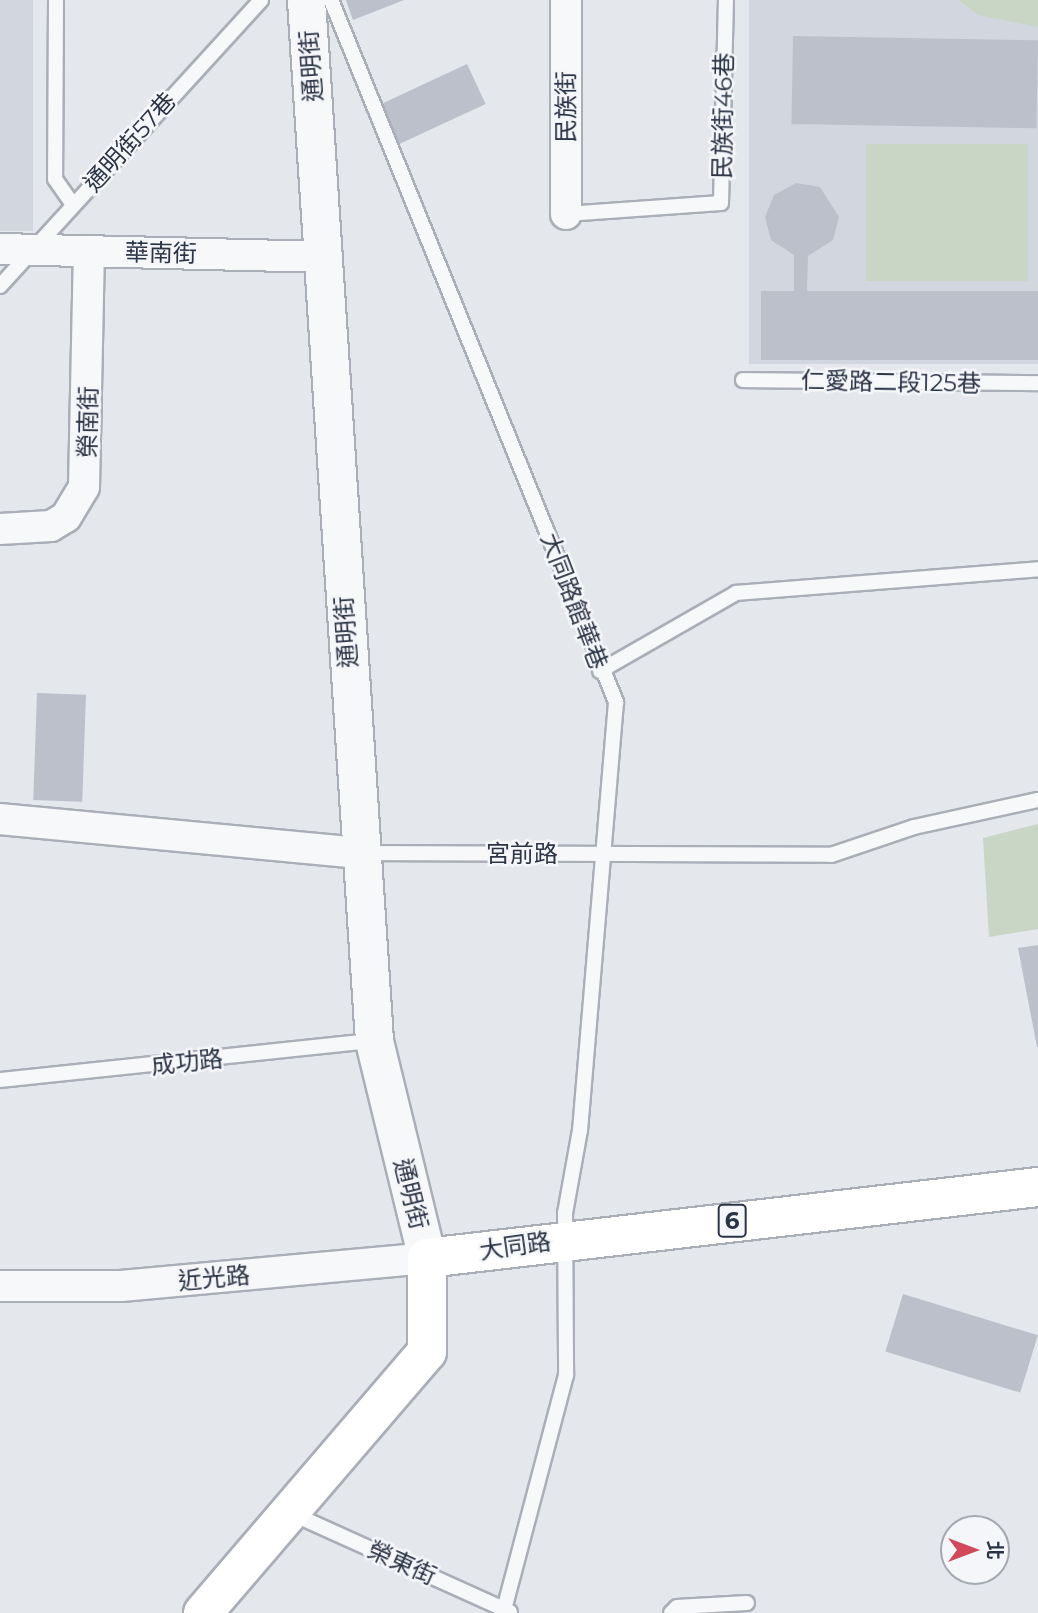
<!DOCTYPE html>
<html>
<head>
<meta charset="utf-8">
<style>
  body { margin:0 }
  #map { position:relative; width:1038px; height:1613px; overflow:hidden; background:#e4e7ec; font-family:Montserrat,"Noto Sans TC",sans-serif }
  div>[style] { position:absolute }
  .built>* { inset:0; background:#d2d6de; transform-origin:0 0 }
  .green>* { inset:0; background:#c9d6c5; transform-origin:0 0 }
  .building>* { inset:0; background:#bbc0ca; transform-origin:0 0 }
  .roads { filter:drop-shadow(2px 0 #a9aeb7) drop-shadow(-2px 0 #a9aeb7) drop-shadow(0 2px #a9aeb7) drop-shadow(0 -2px #a9aeb7) }
  .service>* { height:14px; margin:-7px; padding:0 7px; transform-origin:7px; border-radius:7px; background:#f7f8fa }
  .minor>* { height:30px; margin:-15px; padding:0 15px; transform-origin:15px; border-radius:15px; background:#f7f8fa }
  .tertiary>* { height:37px; margin:-18.5px; padding:0 18.5px; transform-origin:18.5px; border-radius:18.5px; background:#f7f8fa }
  .primary>* { height:38px; margin:-19px; padding:0 19px; transform-origin:19px; border-radius:19px; background:#fff }
  span { translate:-50% -50%; white-space:nowrap; text-align:center; line-height:1.15; -webkit-text-stroke:5px #f4f6f9; paint-order:stroke }
  .shield-label span { padding:2px 5px; background:#f4f6f9; border:2px solid; border-radius:5px; -webkit-text-stroke-width:0 }
  .shield-label { font-size:23px; color:#2b3445; font-weight:700 }
  .street-label { font-size:24px; color:#2b3445 }
  .north { position:absolute; left:940px; top:1515px; width:70px; height:70px; box-sizing:border-box; background:#f4f6f9; border:2px solid #a4a8b1; border-radius:50%; rotate:90deg; font-size:19px; font-weight:700; line-height:28px; text-align:center; color:#2b3445 }
  .north::after { content:''; display:block; margin:auto; width:24px; height:32px; background:#d1495b; clip-path:polygon(50% 0,100% 100%,50% 72%,0 100%) }
</style>
</head>
<body>
<div id="map">
  <div class="built">
    <i style="left:0;top:0;width:33px;height:231px"></i>
    <i style="left:749px;top:0;width:289px;height:364px"></i>
  </div>
  <div class="green">
    <i style="clip-path:polygon(959px 0,1038px 0,1038px 27px,978px 15px)"></i>
    <i style="left:866px;top:144px;width:162px;height:137px"></i>
    <i style="clip-path:polygon(1038px 824px,1038px 929px,989px 937px,983px 838px)"></i>
  </div>
  <div class="building">
    <i style="clip-path:polygon(346px 0,404px 0,353px 20px)"></i>
    <i style="left:793px;top:36px;width:245px;height:88px;rotate:1deg"></i>
    <i style="left:467px;top:64px;width:44px;height:97px;rotate:65deg"></i>
    <i style="clip-path:polygon(796px 183px,820px 187px,839px 217px,833px 240px,808px 256px,807px 291px,1038px 291px,1038px 360px,761px 360px,761px 291px,794px 291px,794px 255px,771px 240px,765px 217px,774px 195px)"></i>
    <i style="left:37px;top:693px;width:49px;height:107px;rotate:2deg"></i>
    <i style="clip-path:polygon(1038px 945px,1038px 1047px,1037px 1047px,1018px 948px)"></i>
    <i style="left:903px;top:1294px;width:141px;height:60px;rotate:17deg"></i>
  </div>
  <div class="roads">
    <div class="service">
      <i style="left:56px;top:0;width:179px;rotate:90.3deg"></i>
      <i style="left:55px;top:179px;width:32px;rotate:55deg"></i>
      <i style="left:331px;top:0;width:758px;rotate:67.9deg"></i>
      <i style="left:616px;top:702px;width:430px;rotate:94.8deg"></i>
      <i style="left:580px;top:1130px;width:84px;rotate:100.2deg"></i>
      <i style="left:565px;top:1213px;width:162px;rotate:89.6deg"></i>
      <i style="left:566px;top:1375px;width:242px;rotate:104.8deg"></i>
      <i style="left:566px;top:214px;width:155px;rotate:-4.1deg"></i>
      <i style="left:721px;top:203px;width:203px;rotate:-88.6deg"></i>
      <i style="left:0;top:286px;width:387px;rotate:-47.6deg"></i>
      <i style="left:743px;top:380px;width:295px;rotate:0.6deg"></i>
      <i style="left:600px;top:671px;width:157px;rotate:-29.8deg"></i>
      <i style="left:736px;top:593px;width:303px;rotate:-4.5deg"></i>
      <i style="left:361px;top:853px;width:470px;rotate:0.2deg"></i>
      <i style="left:831px;top:855px;width:88px;rotate:-18.6deg"></i>
      <i style="left:914px;top:827px;width:127px;rotate:-12.3deg"></i>
      <i style="left:0;top:1080px;width:375px;rotate:-6deg"></i>
      <i style="left:293px;top:1514px;width:238px;rotate:24.3deg"></i>
      <i style="left:671px;top:1613px;width:8px;rotate:-45deg"></i>
      <i style="left:677px;top:1607px;width:70px;rotate:-3.3deg"></i>
    </div>
    <div class="minor">
      <i style="left:566px;top:214px;width:214px;rotate:-90deg"></i>
      <i style="left:0;top:249px;width:323px;rotate:1.4deg"></i>
      <i style="left:0;top:529px;width:51px;rotate:-3.4deg"></i>
      <i style="left:51px;top:526px;width:17px;rotate:-31deg"></i>
      <i style="left:66px;top:517px;width:35px;rotate:-59deg"></i>
      <i style="left:84px;top:487px;width:236px;rotate:-88.8deg"></i>
      <i style="left:0;top:819px;width:362px;rotate:5.4deg"></i>
      <i style="left:0;top:1286px;width:121px"></i>
      <i style="left:121px;top:1286px;width:307px;rotate:-5.2deg"></i>
    </div>
    <div class="tertiary">
      <i style="left:306px;top:0;width:1043px;rotate:86.26deg"></i>
      <i style="left:374px;top:1041px;width:223px;rotate:76.3deg"></i>
    </div>
    <div class="primary">
      <i style="left:203px;top:1613px;width:344px;rotate:-49.4deg"></i>
      <i style="left:427px;top:1352px;width:94px;rotate:-90deg"></i>
      <i style="left:427px;top:1258px;width:615px;rotate:-6.63deg"></i>
    </div>
  </div>
  <div class="shield-label">
    <span style="left:732px;top:1221px">6</span>
  </div>
  <div class="street-label">
    <span style="left:311px;top:66px;rotate:-94deg">通明街</span>
    <span style="left:566px;top:107px;rotate:-90deg">民族街</span>
    <span style="left:723px;top:116px;rotate:-89deg">民族街46巷</span>
    <span style="left:130px;top:142px;rotate:-48deg">通明街57巷</span>
    <span style="left:161px;top:253px;rotate:1deg">華南街</span>
    <span style="left:891px;top:382px;rotate:1deg">仁愛路二段125巷</span>
    <span style="left:88px;top:422px;rotate:-89deg">榮南街</span>
    <span style="left:574px;top:601px;rotate:69deg">大同路館華巷</span>
    <span style="left:346px;top:632px;rotate:-94deg">通明街</span>
    <span style="left:522px;top:854px">宮前路</span>
    <span style="left:187px;top:1062px;rotate:-6deg">成功路</span>
    <span style="left:411px;top:1194px;rotate:76deg">通明街</span>
    <span style="left:515px;top:1246px;rotate:-8deg">大同路</span>
    <span style="left:214px;top:1278px;rotate:-5deg">近光路</span>
    <span style="left:402px;top:1563px;rotate:24deg">榮東街</span>
  </div>
  <div class="north">北</div>
</div>
</body>
</html>
